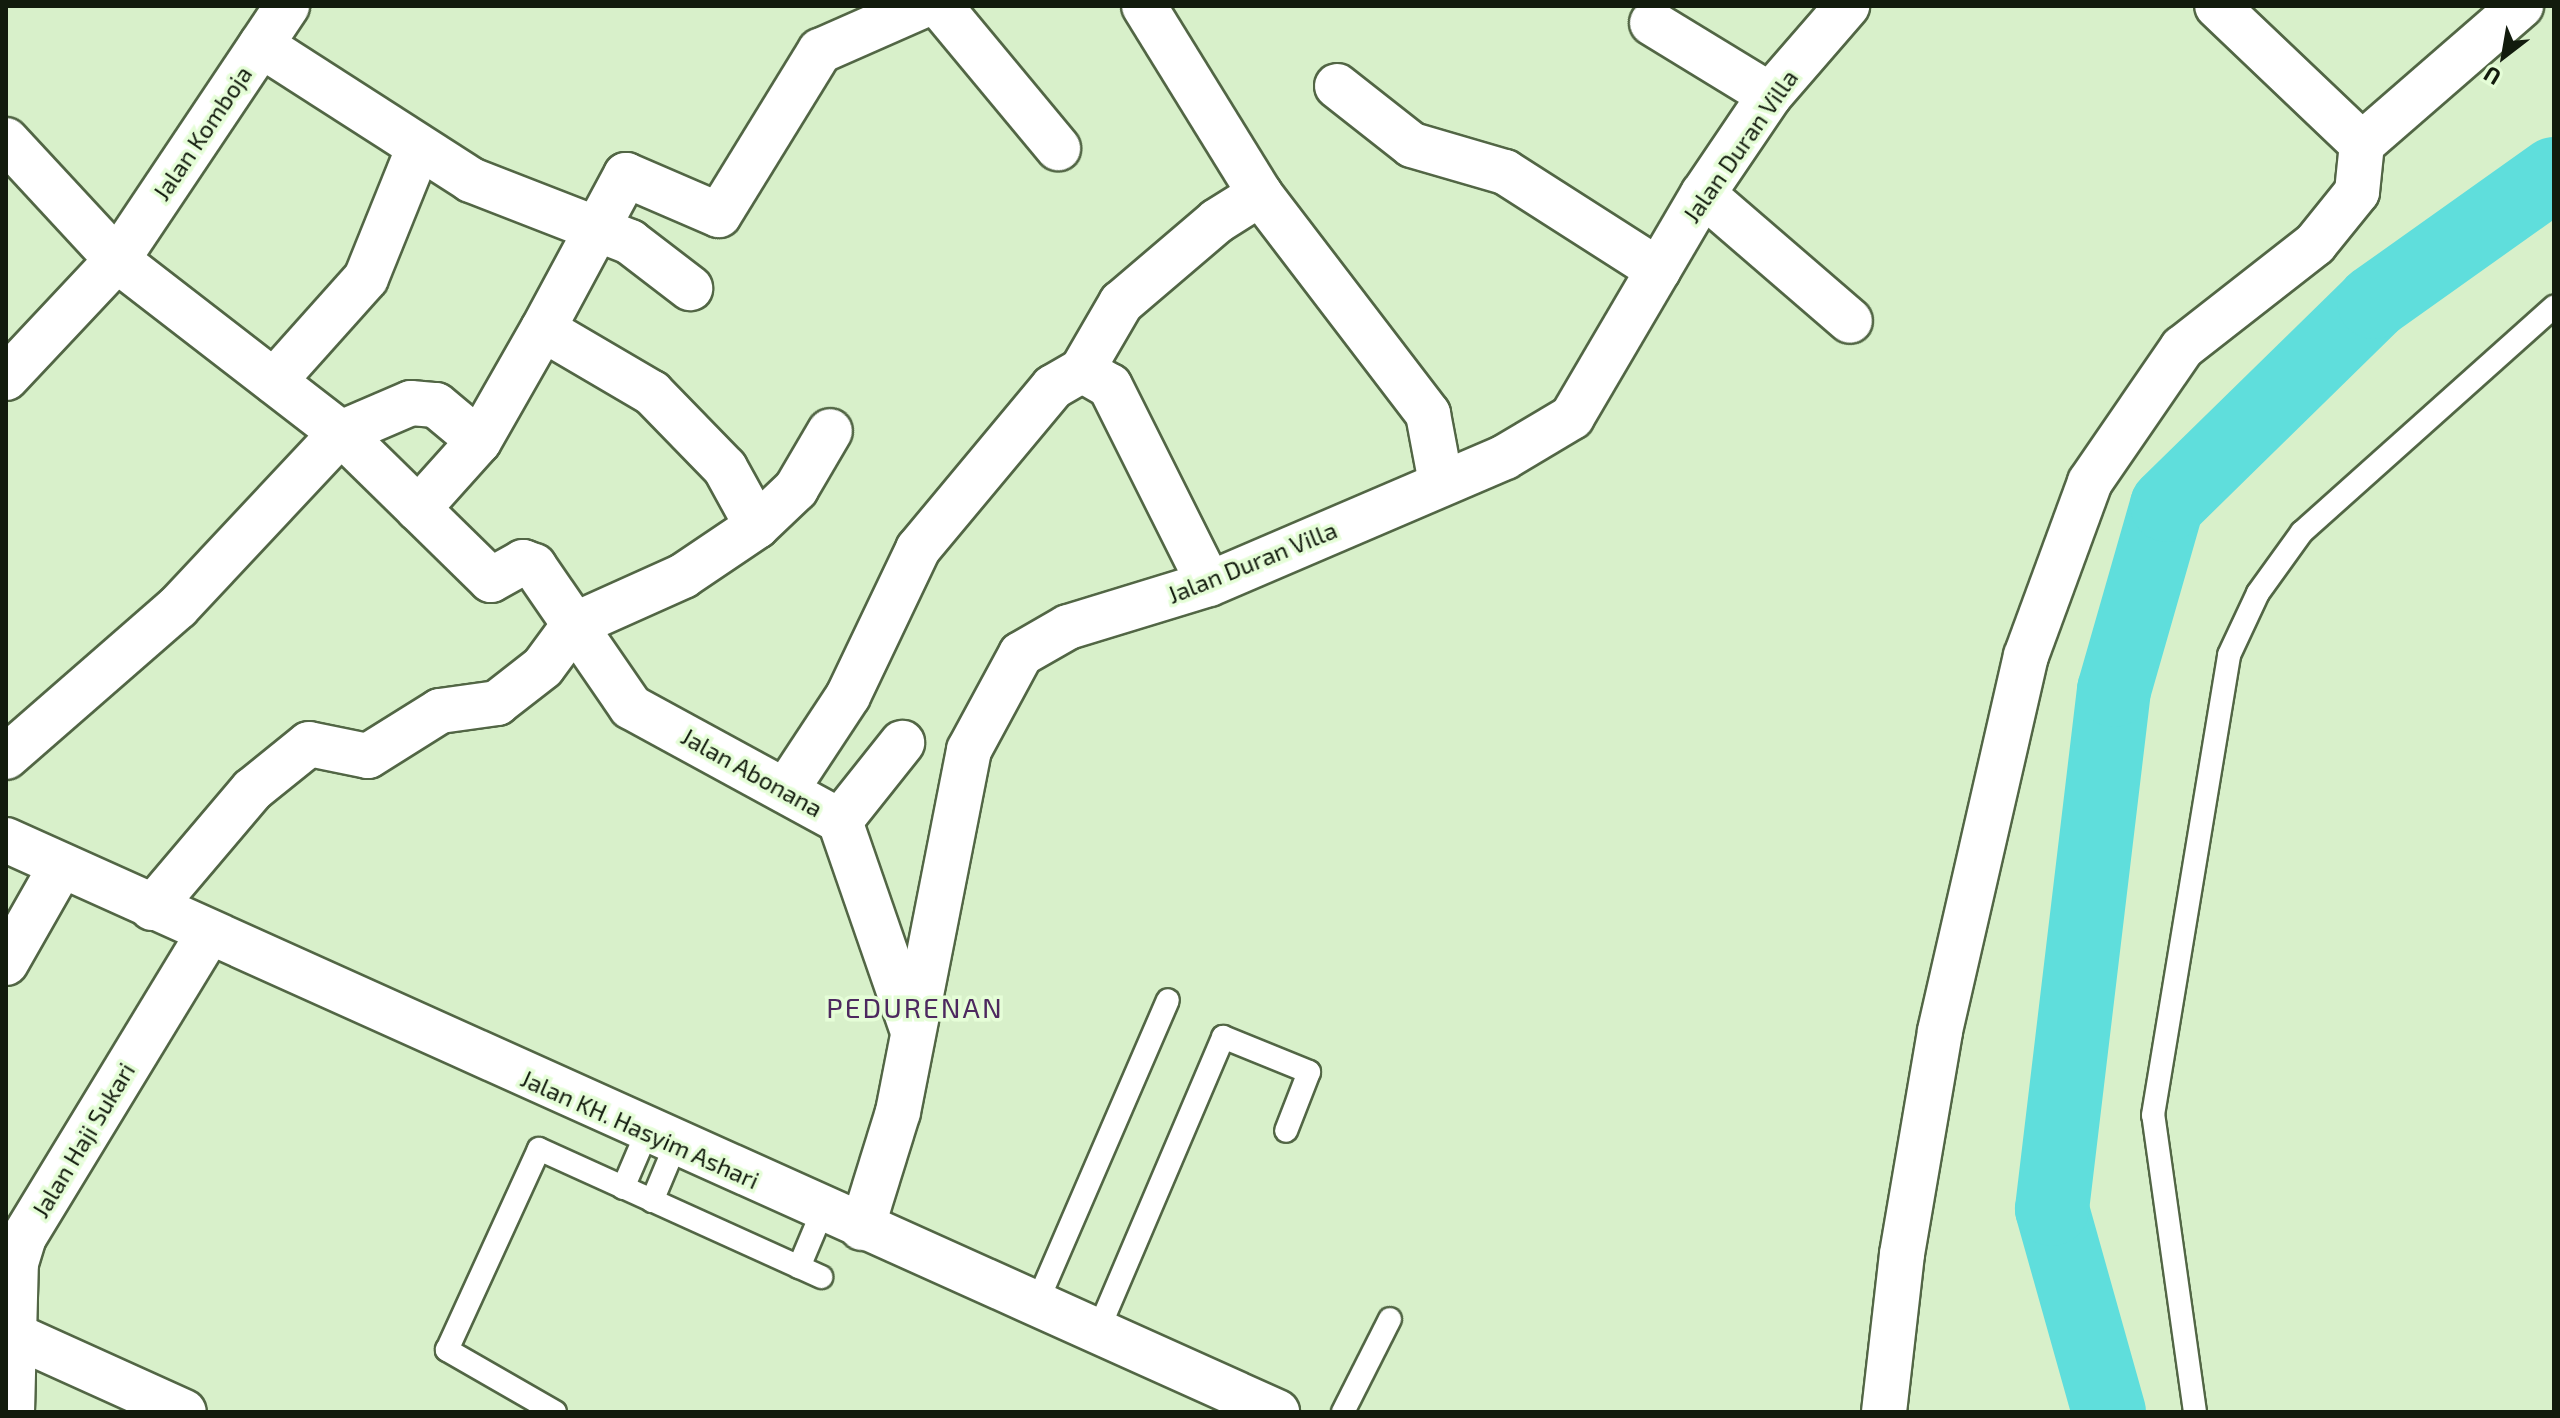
<!DOCTYPE html>
<html>
<head>
<meta charset="utf-8">
<style>
  body { margin:0 }
  #map { position:relative; width:2560px; height:1418px; overflow:hidden; background:#d8f0ca; font-family:"Exo 2",sans-serif }
  div>[style] { position:absolute }
  .river>* { height:74px; margin:-37px; padding:0 37px; transform-origin:37px; border-radius:37px; background:#5fdedc }
  .roads { filter:drop-shadow(2px 0 #526645) drop-shadow(-2px 0 #526645) drop-shadow(0 2px #526645) drop-shadow(0 -2px #526645) }
  .lane>* { height:22px; margin:-11px; padding:0 11px; transform-origin:11px; border-radius:11px; background:#fff }
  .street>* { height:44px; margin:-22px; padding:0 22px; transform-origin:22px; border-radius:22px; background:#fff }
  .secondary>* { height:44px; margin:-22px; padding:0 22px; transform-origin:22px; border-radius:22px; background:#fff }
  .primary>* { height:44px; margin:-22px; padding:0 22px; transform-origin:22px; border-radius:22px; background:#fff }
  span { translate:-50% -50%; white-space:nowrap; text-align:center; line-height:1.15; -webkit-text-stroke:7px #e5fdd7; paint-order:stroke }
  .street-label { font-size:24px; color:#121b0d }
  .quarter-label { font-size:28px; color:#4d285f; letter-spacing:2px }
  .frame { position:absolute; inset:0; border:8px solid #121b0d; pointer-events:none }
  .north { position:absolute; left:2464px; top:16px; width:80px; height:80px; -webkit-text-stroke:6px #e5fdd7; paint-order:stroke; rotate:211deg; font-size:22px; font-weight:700; line-height:32px; text-align:center; color:#121b0d }
  .north::after { content:''; display:block; margin:auto; width:28px; height:36px; background:#121b0d; clip-path:polygon(50% 0,100% 100%,50% 72%,0 100%) }
</style>
</head>
<body>
<div id="map">
  <div class="river">
    <i style="left:2109px;top:1412px;width:211px;rotate:-105.7deg"></i>
    <i style="left:2052px;top:1209px;width:523px;rotate:-83.19deg"></i>
    <i style="left:2114px;top:690px;width:192px;rotate:-74deg"></i>
    <i style="left:2167px;top:505px;width:290px;rotate:-44.4deg"></i>
    <i style="left:2374px;top:302px;width:221px;rotate:-35.4deg"></i>
  </div>
  <div class="roads">
    <div class="lane">
      <i style="left:623px;top:1188px;width:61px;rotate:-66.8deg"></i>
      <i style="left:652px;top:1201px;width:60px;rotate:-67.3deg"></i>
      <i style="left:799px;top:1267px;width:62px;rotate:-67.2deg"></i>
      <i style="left:1036px;top:1305px;width:332px;rotate:-66.6deg"></i>
      <i style="left:1097px;top:1333px;width:322px;rotate:-66.9deg"></i>
      <i style="left:1223px;top:1037px;width:93px;rotate:22.1deg"></i>
      <i style="left:1309px;top:1072px;width:63px;rotate:111.3deg"></i>
      <i style="left:555px;top:1412px;width:125px;rotate:-150.1deg"></i>
      <i style="left:447px;top:1350px;width:221px;rotate:-65.4deg"></i>
      <i style="left:539px;top:1149px;width:310px;rotate:24.4deg"></i>
      <i style="left:1343px;top:1412px;width:104px;rotate:-63.2deg"></i>
      <i style="left:2195px;top:1412px;width:300px;rotate:-98deg"></i>
      <i style="left:2153px;top:1115px;width:466px;rotate:-80.6deg"></i>
      <i style="left:2229px;top:655px;width:68px;rotate:-64.9deg"></i>
      <i style="left:2258px;top:593px;width:75px;rotate:-54.2deg"></i>
      <i style="left:2302px;top:532px;width:338px;rotate:-41.8deg"></i>
    </div>
    <div class="street">
      <i style="left:940px;top:6px;width:185px;rotate:50.3deg"></i>
      <i style="left:1144px;top:6px;width:221px;rotate:58.3deg"></i>
      <i style="left:1260px;top:194px;width:277px;rotate:52.6deg"></i>
      <i style="left:1428px;top:414px;width:70px;rotate:79.3deg"></i>
      <i style="left:1652px;top:23px;width:138px;rotate:31.4deg"></i>
      <i style="left:261px;top:45px;width:250px;rotate:32.7deg"></i>
      <i style="left:471px;top:180px;width:171px;rotate:21.3deg"></i>
      <i style="left:630px;top:242px;width:76px;rotate:37.5deg"></i>
      <i style="left:1337px;top:86px;width:95px;rotate:38.2deg"></i>
      <i style="left:1412px;top:145px;width:97px;rotate:16.2deg"></i>
      <i style="left:1505px;top:172px;width:182px;rotate:32.6deg"></i>
      <i style="left:6px;top:140px;width:163px;rotate:47.2deg"></i>
      <i style="left:117px;top:260px;width:283px;rotate:37.7deg"></i>
      <i style="left:341px;top:433px;width:210px;rotate:44.4deg"></i>
      <i style="left:491px;top:580px;width:37px;rotate:-29deg"></i>
      <i style="left:523px;top:562px;width:12px;rotate:20deg"></i>
      <i style="left:534px;top:566px;width:171px;rotate:55.5deg"></i>
      <i style="left:631px;top:707px;width:238px;rotate:28.6deg"></i>
      <i style="left:840px;top:821px;width:217px;rotate:70.9deg"></i>
      <i style="left:2362px;top:144px;width:211px;rotate:-41deg"></i>
      <i style="left:1703px;top:194px;width:194px;rotate:40.8deg"></i>
      <i style="left:1082px;top:370px;width:32px;rotate:30deg"></i>
      <i style="left:1110px;top:386px;width:221px;rotate:63.4deg"></i>
      <i style="left:6px;top:378px;width:162px;rotate:-46.8deg"></i>
      <i style="left:117px;top:260px;width:306px;rotate:-56.2deg"></i>
      <i style="left:274px;top:381px;width:138px;rotate:-48.2deg"></i>
      <i style="left:366px;top:278px;width:139px;rotate:-68deg"></i>
      <i style="left:418px;top:509px;width:91px;rotate:-48.1deg"></i>
      <i style="left:479px;top:441px;width:129px;rotate:-60.3deg"></i>
      <i style="left:757px;top:526px;width:66px;rotate:-118.9deg"></i>
      <i style="left:725px;top:468px;width:105px;rotate:-134.2deg"></i>
      <i style="left:652px;top:393px;width:126px;rotate:-149.6deg"></i>
      <i style="left:543px;top:329px;width:175px;rotate:-61.7deg"></i>
      <i style="left:626px;top:175px;width:101px;rotate:23.3deg"></i>
      <i style="left:719px;top:215px;width:193px;rotate:-58.4deg"></i>
      <i style="left:820px;top:51px;width:111px;rotate:-23.8deg"></i>
      <i style="left:6px;top:757px;width:228px;rotate:-41.1deg"></i>
      <i style="left:178px;top:607px;width:238px;rotate:-46.9deg"></i>
      <i style="left:341px;top:433px;width:76px;rotate:-23.2deg"></i>
      <i style="left:411px;top:403px;width:25px;rotate:5deg"></i>
      <i style="left:436px;top:405px;width:56px;rotate:39.9deg"></i>
      <i style="left:788px;top:787px;width:109px;rotate:-56.6deg"></i>
      <i style="left:848px;top:696px;width:163px;rotate:-64.5deg"></i>
      <i style="left:918px;top:549px;width:211px;rotate:-50.2deg"></i>
      <i style="left:1053px;top:387px;width:34px;rotate:-30deg"></i>
      <i style="left:1082px;top:370px;width:78px;rotate:-59.8deg"></i>
      <i style="left:1121px;top:303px;width:126px;rotate:-40.5deg"></i>
      <i style="left:1217px;top:221px;width:51px;rotate:-32.1deg"></i>
      <i style="left:840px;top:821px;width:100px;rotate:-51.5deg"></i>
      <i style="left:152px;top:908px;width:155px;rotate:-49.7deg"></i>
      <i style="left:252px;top:790px;width:73px;rotate:-38.9deg"></i>
      <i style="left:309px;top:744px;width:60px;rotate:11.5deg"></i>
      <i style="left:368px;top:756px;width:85px;rotate:-32deg"></i>
      <i style="left:440px;top:711px;width:58px;rotate:-8deg"></i>
      <i style="left:497px;top:703px;width:58px;rotate:-38deg"></i>
      <i style="left:543px;top:667px;width:52px;rotate:-53.6deg"></i>
      <i style="left:574px;top:625px;width:120px;rotate:-24.2deg"></i>
      <i style="left:683px;top:576px;width:89px;rotate:-34deg"></i>
      <i style="left:757px;top:526px;width:54px;rotate:-43.5deg"></i>
      <i style="left:796px;top:489px;width:67px;rotate:-59.6deg"></i>
      <i style="left:862px;top:1228px;width:121px;rotate:-72.8deg"></i>
      <i style="left:898px;top:1112px;width:369px;rotate:-78.9deg"></i>
      <i style="left:969px;top:750px;width:109px;rotate:-61.6deg"></i>
      <i style="left:1021px;top:654px;width:54px;rotate:-29.9deg"></i>
      <i style="left:1068px;top:627px;width:147px;rotate:-17deg"></i>
      <i style="left:1209px;top:584px;width:322px;rotate:-23.2deg"></i>
      <i style="left:1505px;top:457px;width:78px;rotate:-30.8deg"></i>
      <i style="left:1572px;top:417px;width:259px;rotate:-59.6deg"></i>
      <i style="left:1703px;top:194px;width:120px;rotate:-55.9deg"></i>
      <i style="left:1770px;top:95px;width:118px;rotate:-49.1deg"></i>
      <i style="left:16px;top:1336px;width:184px;rotate:24.3deg"></i>
      <i style="left:12px;top:1412px;width:149px;rotate:-88.5deg"></i>
      <i style="left:16px;top:1263px;width:27px;rotate:-73deg"></i>
      <i style="left:24px;top:1237px;width:354px;rotate:-58.7deg"></i>
      <i style="left:1884px;top:1412px;width:159px;rotate:-83.5deg"></i>
      <i style="left:1902px;top:1254px;width:226px;rotate:-80.3deg"></i>
      <i style="left:1940px;top:1031px;width:385px;rotate:-77.1deg"></i>
      <i style="left:2026px;top:656px;width:185px;rotate:-69.8deg"></i>
      <i style="left:2090px;top:482px;width:163px;rotate:-55.5deg"></i>
      <i style="left:2182px;top:348px;width:169px;rotate:-38deg"></i>
      <i style="left:2315px;top:244px;width:67px;rotate:-51.1deg"></i>
      <i style="left:2357px;top:192px;width:48px;rotate:-84.1deg"></i>
      <i style="left:2362px;top:144px;width:200px;rotate:-136.4deg"></i>
    </div>
    <div class="secondary">
      <i style="left:6px;top:963px;width:112px;rotate:-60.4deg"></i>
    </div>
    <div class="primary">
      <i style="left:6px;top:840px;width:1394px;rotate:24.23deg"></i>
    </div>
  </div>
  <div class="street-label">
    <span style="left:202px;top:133px;rotate:-56deg">Jalan Komboja</span>
    <span style="left:1740px;top:146px;rotate:-55deg">Jalan Duran Villa</span>
    <span style="left:1252px;top:562px;rotate:-22deg">Jalan Duran Villa</span>
    <span style="left:752px;top:772px;rotate:29deg">Jalan Abonana</span>
    <span style="left:640px;top:1129px;rotate:24deg">Jalan KH. Hasyim Ashari</span>
    <span style="left:83px;top:1140px;rotate:-59deg">Jalan Haji Sukari</span>
  </div>
  <div class="quarter-label">
    <span style="left:915px;top:1007px">PEDURENAN</span>
  </div>
  <div class="frame"></div>
  <div class="north">U</div>
</div>
</body>
</html>
